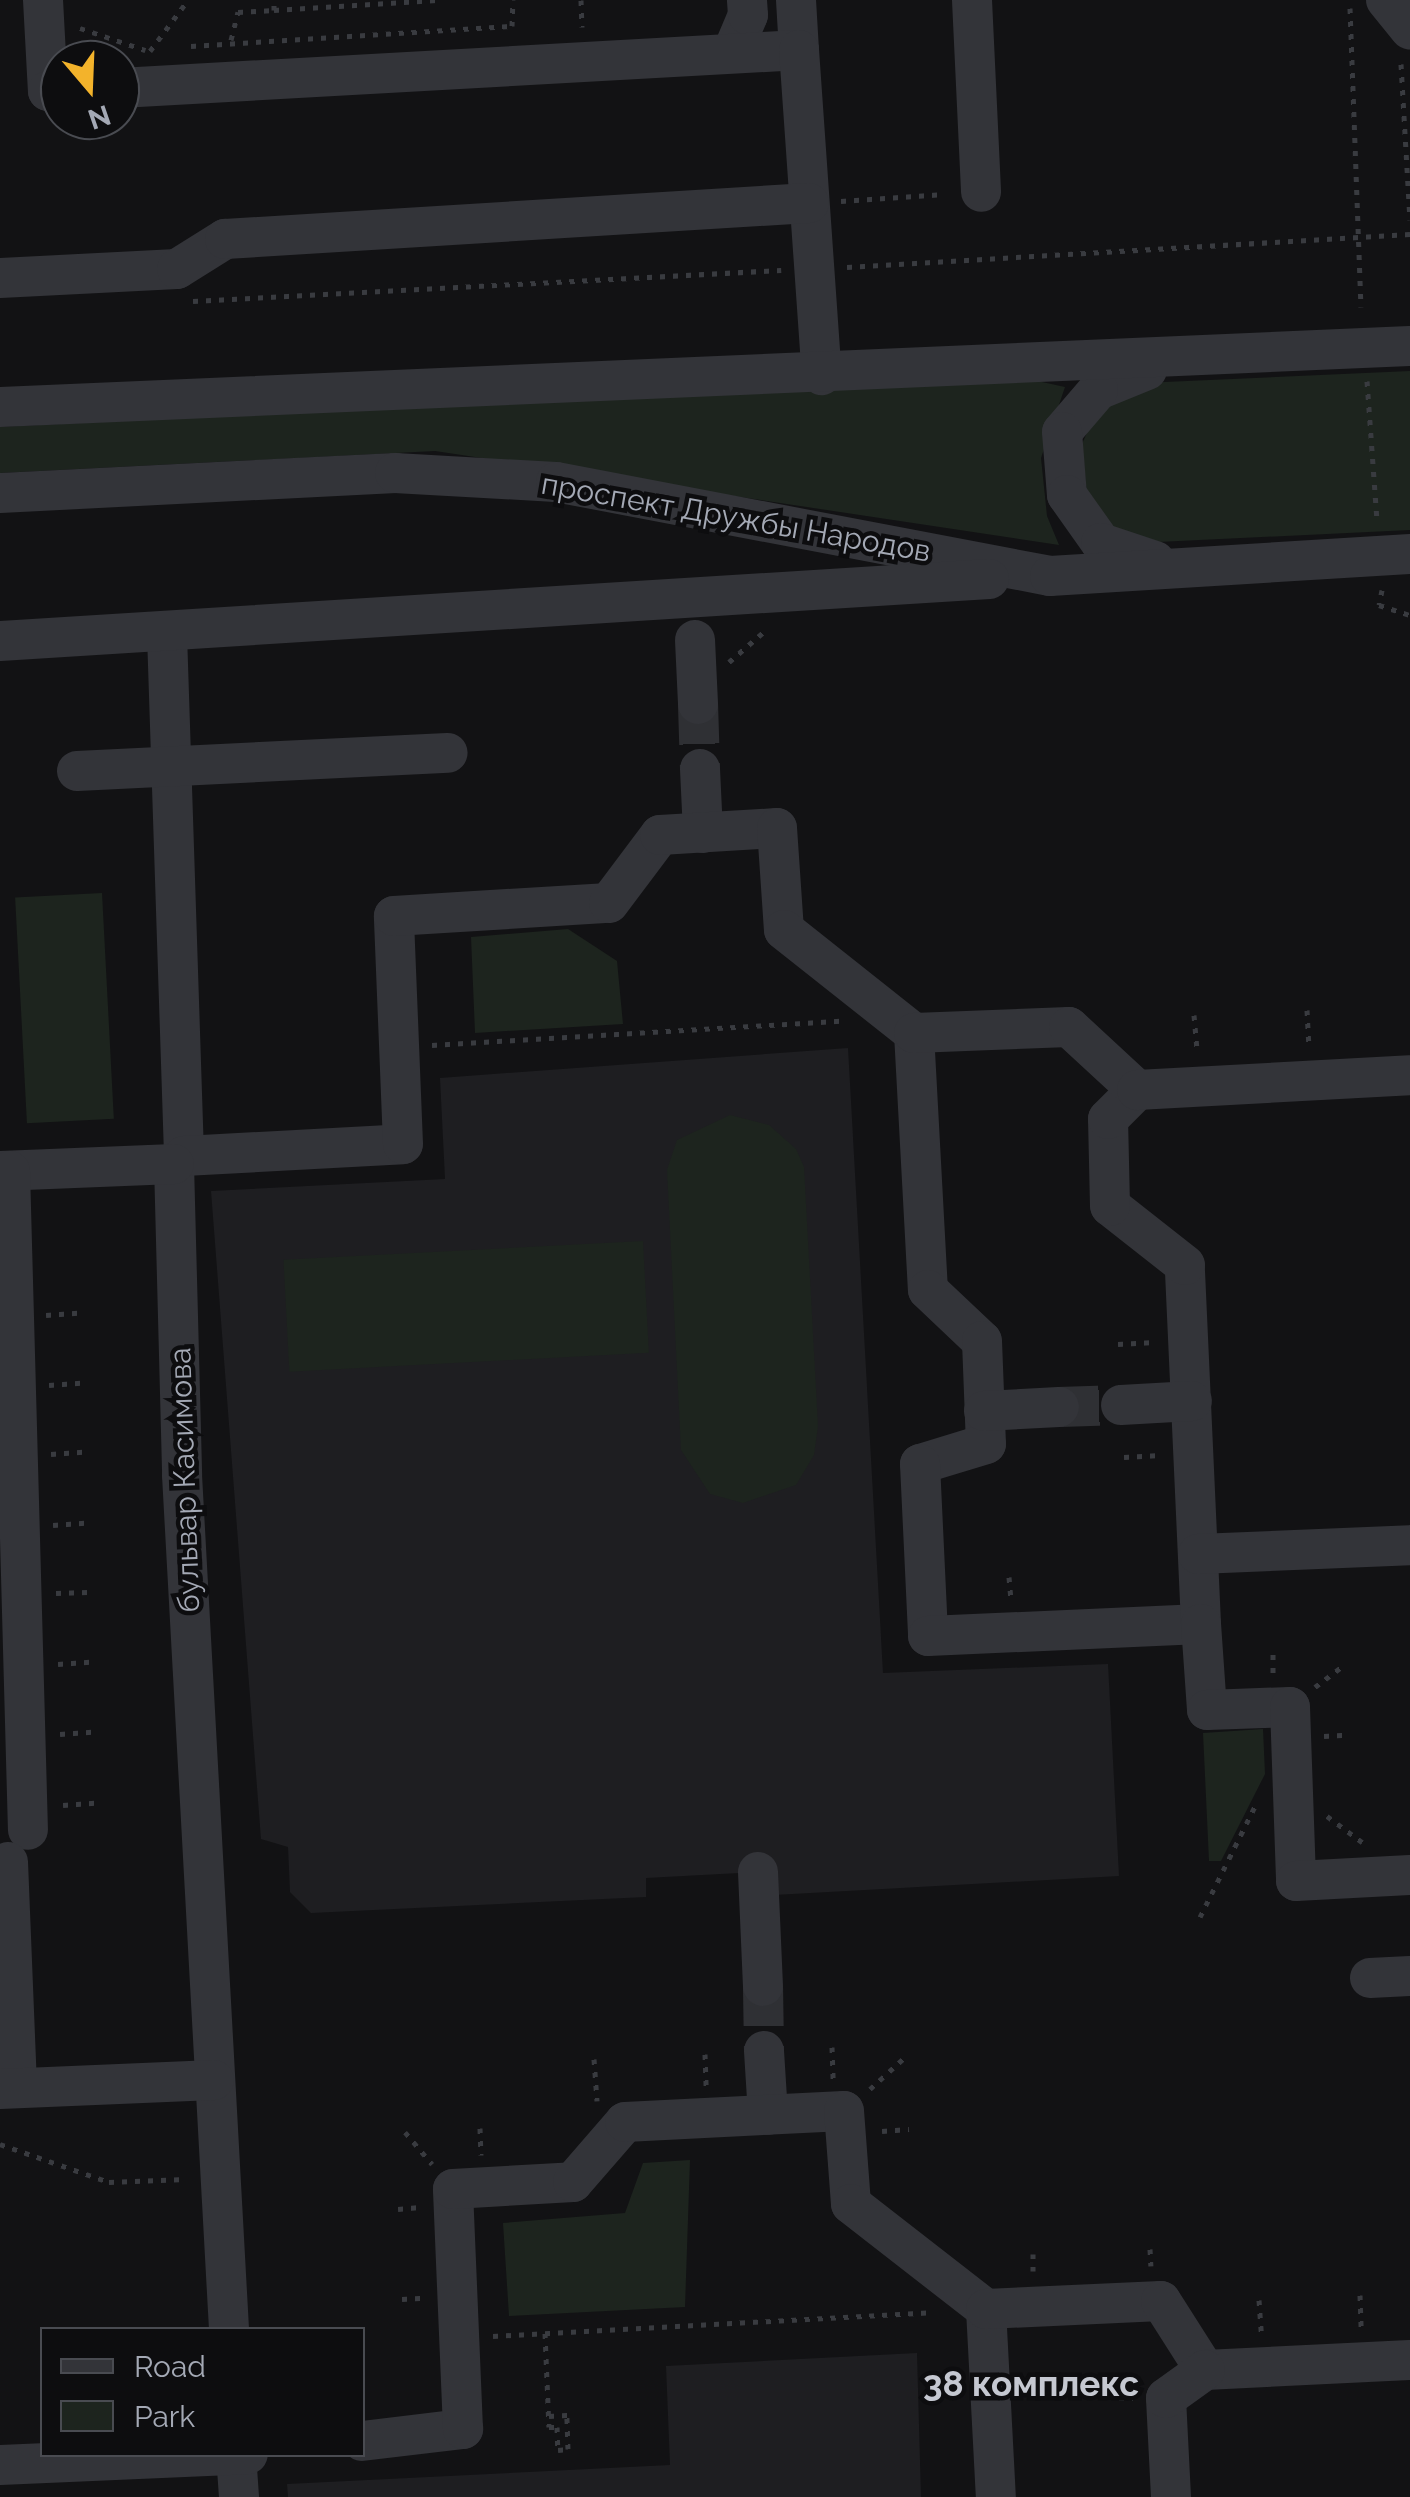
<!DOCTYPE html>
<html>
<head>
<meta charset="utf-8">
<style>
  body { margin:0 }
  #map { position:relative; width:1410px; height:2497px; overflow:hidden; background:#121214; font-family:Raleway,sans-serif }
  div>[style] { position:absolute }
  .built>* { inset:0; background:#1e1e21 }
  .green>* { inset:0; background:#1d241e; transform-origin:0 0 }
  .minor-tunnel>* { height:40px; margin-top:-20px; transform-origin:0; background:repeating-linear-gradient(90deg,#2f3034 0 40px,transparent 0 60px) }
  .path>* { height:5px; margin-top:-2.5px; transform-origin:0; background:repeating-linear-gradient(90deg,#393b40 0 5px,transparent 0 13px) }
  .minor>* { height:40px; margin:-20px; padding:0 20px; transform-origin:20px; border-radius:20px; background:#333439 }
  span { translate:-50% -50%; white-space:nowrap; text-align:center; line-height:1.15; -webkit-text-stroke:9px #0d0d0f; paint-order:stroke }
  .street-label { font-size:30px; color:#a4a9b5 }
  .quarter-label { font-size:35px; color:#c5c8d1; font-weight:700 }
  .legend { position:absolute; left:40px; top:2327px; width:325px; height:130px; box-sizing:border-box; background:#0d0d0f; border:2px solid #494b51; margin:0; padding:12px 18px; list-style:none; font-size:30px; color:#a4a9b5 }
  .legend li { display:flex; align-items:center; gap:20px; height:50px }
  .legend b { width:50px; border:2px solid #494b51 }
  .north { position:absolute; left:40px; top:40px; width:100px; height:100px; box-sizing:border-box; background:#0d0d0f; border:2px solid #494b51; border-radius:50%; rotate:161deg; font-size:28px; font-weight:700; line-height:40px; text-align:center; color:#a4a9b5 }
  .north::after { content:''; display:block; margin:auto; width:35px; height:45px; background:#f3b32b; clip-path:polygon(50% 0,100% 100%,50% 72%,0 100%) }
</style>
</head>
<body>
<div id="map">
  <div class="built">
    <i style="clip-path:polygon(848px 1048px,883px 1673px,1108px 1664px,1119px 1876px,774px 1895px,758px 1872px,646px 1878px,646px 1897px,311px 1913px,290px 1892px,288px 1847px,261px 1839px,211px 1191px,445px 1179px,440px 1078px)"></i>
    <i style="clip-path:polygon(917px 2353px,921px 2497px,288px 2497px,287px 2484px,670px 2465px,666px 2366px)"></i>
  </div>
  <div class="green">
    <i style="clip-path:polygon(1410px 371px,1410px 530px,1158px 542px,1115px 534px,1087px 495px,1082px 444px,1089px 428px,1096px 415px,1142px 383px)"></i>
    <i style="clip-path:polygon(1019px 377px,1065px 387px,1041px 458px,1047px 516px,1059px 545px,435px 451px,0 473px,0 427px)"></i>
    <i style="left:102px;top:893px;width:226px;height:87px;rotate:87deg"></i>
    <i style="clip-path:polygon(568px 929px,617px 961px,623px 1024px,475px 1033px,471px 937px)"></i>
    <i style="clip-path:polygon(730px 1115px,769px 1125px,796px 1149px,804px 1167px,818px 1426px,814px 1455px,796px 1485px,743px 1503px,710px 1494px,681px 1450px,667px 1170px,677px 1140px)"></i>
    <i style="left:643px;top:1241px;width:112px;height:360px;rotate:87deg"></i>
    <i style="clip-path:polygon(1263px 1729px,1265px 1774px,1221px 1861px,1209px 1861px,1203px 1733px)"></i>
    <i style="clip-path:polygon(690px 2160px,685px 2307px,509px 2316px,503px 2223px,625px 2213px,643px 2163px)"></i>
  </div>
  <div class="minor-tunnel">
    <i style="left:698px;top:704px;width:65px;rotate:88.2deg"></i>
    <i style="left:1059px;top:1407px;width:62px;rotate:-1.8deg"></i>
    <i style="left:763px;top:1986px;width:65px;rotate:89.1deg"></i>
  </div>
  <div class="path">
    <i style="left:581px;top:0;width:27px;rotate:88deg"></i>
    <i style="left:1350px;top:8px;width:299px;rotate:87.9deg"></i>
    <i style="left:274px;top:10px;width:163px;rotate:-3.5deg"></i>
    <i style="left:80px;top:28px;width:69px;rotate:18.7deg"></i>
    <i style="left:231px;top:40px;width:29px;rotate:-76deg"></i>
    <i style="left:238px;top:12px;width:36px;rotate:-3deg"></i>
    <i style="left:274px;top:10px;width:10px;rotate:-90deg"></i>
    <i style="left:191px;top:46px;width:322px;rotate:-3.6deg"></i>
    <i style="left:512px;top:26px;width:26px;rotate:-88deg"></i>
    <i style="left:150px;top:51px;width:64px;rotate:-53.3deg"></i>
    <i style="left:1401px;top:64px;width:156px;rotate:86.7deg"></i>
    <i style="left:841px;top:201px;width:104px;rotate:-3.9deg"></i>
    <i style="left:847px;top:267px;width:564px;rotate:-3.35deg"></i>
    <i style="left:193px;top:301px;width:589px;rotate:-3.02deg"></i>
    <i style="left:1367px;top:381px;width:139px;rotate:85.9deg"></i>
    <i style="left:1382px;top:590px;width:15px;rotate:101deg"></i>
    <i style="left:1379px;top:605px;width:33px;rotate:18deg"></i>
    <i style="left:729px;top:662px;width:49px;rotate:-40.9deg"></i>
    <i style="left:1307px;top:1010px;width:37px;rotate:87deg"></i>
    <i style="left:1194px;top:1015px;width:37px;rotate:85deg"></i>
    <i style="left:432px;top:1045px;width:409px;rotate:-3.4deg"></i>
    <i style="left:46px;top:1315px;width:32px;rotate:-4deg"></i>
    <i style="left:1118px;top:1344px;width:37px;rotate:-3deg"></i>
    <i style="left:49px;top:1385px;width:32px;rotate:-4deg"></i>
    <i style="left:51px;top:1454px;width:32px;rotate:-4deg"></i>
    <i style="left:1124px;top:1457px;width:37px;rotate:-3deg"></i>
    <i style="left:53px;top:1525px;width:32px;rotate:-4deg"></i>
    <i style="left:1009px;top:1577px;width:22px;rotate:85deg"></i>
    <i style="left:56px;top:1593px;width:32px;rotate:-2deg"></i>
    <i style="left:58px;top:1664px;width:32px;rotate:-4deg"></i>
    <i style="left:1273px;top:1673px;width:22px;rotate:-90deg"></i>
    <i style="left:1315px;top:1687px;width:36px;rotate:-37deg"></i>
    <i style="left:60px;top:1734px;width:32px;rotate:-4deg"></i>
    <i style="left:1324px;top:1736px;width:22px;rotate:-3deg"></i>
    <i style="left:63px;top:1805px;width:32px;rotate:-4deg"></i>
    <i style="left:1327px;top:1816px;width:44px;rotate:36.6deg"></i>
    <i style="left:1200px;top:1917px;width:126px;rotate:-63.6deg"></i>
    <i style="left:832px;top:2047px;width:32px;rotate:88deg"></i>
    <i style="left:705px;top:2054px;width:32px;rotate:88deg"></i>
    <i style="left:594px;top:2059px;width:42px;rotate:85.9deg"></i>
    <i style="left:870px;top:2089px;width:47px;rotate:-42.4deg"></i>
    <i style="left:480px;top:2128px;width:27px;rotate:88deg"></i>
    <i style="left:882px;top:2131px;width:27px;rotate:-4deg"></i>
    <i style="left:405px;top:2132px;width:42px;rotate:49.8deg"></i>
    <i style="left:0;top:2144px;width:115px;rotate:19.2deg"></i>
    <i style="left:109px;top:2182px;width:77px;rotate:-2.2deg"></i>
    <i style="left:398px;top:2209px;width:22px;rotate:-5deg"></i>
    <i style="left:1150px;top:2249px;width:17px;rotate:87deg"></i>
    <i style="left:1033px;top:2254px;width:17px;rotate:90deg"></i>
    <i style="left:1360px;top:2295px;width:32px;rotate:88deg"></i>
    <i style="left:402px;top:2299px;width:22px;rotate:-3deg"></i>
    <i style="left:1259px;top:2300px;width:32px;rotate:86deg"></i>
    <i style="left:545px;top:2333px;width:94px;rotate:87.6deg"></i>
    <i style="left:549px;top:2427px;width:8px"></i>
    <i style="left:557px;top:2427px;width:23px;rotate:88deg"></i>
    <i style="left:558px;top:2450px;width:10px;rotate:-6deg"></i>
    <i style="left:568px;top:2449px;width:33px;rotate:-92deg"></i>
    <i style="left:493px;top:2336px;width:439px;rotate:-3.1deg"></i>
    <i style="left:1106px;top:2397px;width:27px;rotate:2deg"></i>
    <i style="left:549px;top:2416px;width:22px;rotate:-3deg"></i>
  </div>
  <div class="minor">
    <i style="left:43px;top:0;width:91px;rotate:86.9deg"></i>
    <i style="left:48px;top:91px;width:12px"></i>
    <i style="left:796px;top:0;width:50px;rotate:86.6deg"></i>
    <i style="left:972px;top:0;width:192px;rotate:87.3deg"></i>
    <i style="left:1386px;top:0;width:38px;rotate:51deg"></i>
    <i style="left:732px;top:53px;width:41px;rotate:-67.2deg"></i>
    <i style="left:748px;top:15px;width:15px;rotate:-94deg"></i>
    <i style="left:120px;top:88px;width:680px;rotate:-3.2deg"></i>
    <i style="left:799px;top:50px;width:326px;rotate:86deg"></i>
    <i style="left:0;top:278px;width:177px;rotate:-2.9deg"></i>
    <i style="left:177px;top:269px;width:57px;rotate:-32deg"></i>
    <i style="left:225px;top:239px;width:585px;rotate:-3.53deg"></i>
    <i style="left:1147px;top:370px;width:53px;rotate:157.8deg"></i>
    <i style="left:1098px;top:390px;width:55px;rotate:130.6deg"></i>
    <i style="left:1062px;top:432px;width:63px;rotate:85.5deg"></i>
    <i style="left:1067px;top:495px;width:59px;rotate:54.7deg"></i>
    <i style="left:1101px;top:543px;width:57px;rotate:18.4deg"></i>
    <i style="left:0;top:407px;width:1411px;rotate:-2.48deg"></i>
    <i style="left:0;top:493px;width:396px;rotate:-2.9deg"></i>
    <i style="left:395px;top:473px;width:161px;rotate:3.2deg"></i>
    <i style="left:556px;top:482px;width:503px;rotate:10.77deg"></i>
    <i style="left:1050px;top:576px;width:361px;rotate:-3.5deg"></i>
    <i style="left:167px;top:634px;width:522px;rotate:88.13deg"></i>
    <i style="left:184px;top:1156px;width:13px;rotate:141deg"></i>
    <i style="left:174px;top:1164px;width:311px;rotate:88.5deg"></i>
    <i style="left:182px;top:1475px;width:856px;rotate:86.85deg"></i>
    <i style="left:695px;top:640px;width:64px;rotate:87.3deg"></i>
    <i style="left:0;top:641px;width:991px;rotate:-3.59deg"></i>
    <i style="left:700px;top:769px;width:64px;rotate:87.3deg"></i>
    <i style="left:77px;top:771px;width:371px;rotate:-2.8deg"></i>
    <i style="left:914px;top:1033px;width:257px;rotate:86.9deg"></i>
    <i style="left:928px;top:1290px;width:74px;rotate:43.4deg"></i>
    <i style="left:982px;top:1341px;width:103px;rotate:87.8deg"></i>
    <i style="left:986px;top:1444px;width:69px;rotate:163.1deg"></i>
    <i style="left:920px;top:1464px;width:172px;rotate:87.3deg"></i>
    <i style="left:928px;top:1636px;width:273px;rotate:-2.5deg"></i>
    <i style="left:1201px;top:1624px;width:359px;rotate:-92.6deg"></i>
    <i style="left:1185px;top:1265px;width:95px;rotate:-141.8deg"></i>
    <i style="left:1110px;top:1206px;width:87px;rotate:-91.3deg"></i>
    <i style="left:1108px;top:1119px;width:41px;rotate:-45deg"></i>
    <i style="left:184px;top:1156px;width:219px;rotate:-3.1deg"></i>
    <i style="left:403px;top:1144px;width:228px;rotate:-92.3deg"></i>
    <i style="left:394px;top:916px;width:215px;rotate:-3.5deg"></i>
    <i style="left:609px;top:903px;width:85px;rotate:-53.1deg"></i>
    <i style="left:660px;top:835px;width:117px;rotate:-3.4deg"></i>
    <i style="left:777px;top:828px;width:102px;rotate:86.1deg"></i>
    <i style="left:784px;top:930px;width:166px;rotate:38.4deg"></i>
    <i style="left:914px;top:1033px;width:155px;rotate:-2.2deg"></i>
    <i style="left:1069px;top:1027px;width:93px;rotate:42.8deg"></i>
    <i style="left:1137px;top:1090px;width:273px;rotate:-3.1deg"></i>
    <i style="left:0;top:1171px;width:174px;rotate:-2.3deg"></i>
    <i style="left:10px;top:1171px;width:659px;rotate:88.44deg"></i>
    <i style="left:1121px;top:1405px;width:71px;rotate:-3.2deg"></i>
    <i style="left:984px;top:1411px;width:75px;rotate:-3.1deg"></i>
    <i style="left:1198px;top:1554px;width:212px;rotate:-2.4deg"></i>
    <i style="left:1201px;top:1624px;width:86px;rotate:86deg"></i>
    <i style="left:1207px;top:1710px;width:83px;rotate:-2.1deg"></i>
    <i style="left:1290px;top:1707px;width:174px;rotate:88deg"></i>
    <i style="left:1296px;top:1881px;width:114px;rotate:-3deg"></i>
    <i style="left:8px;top:1862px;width:226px;rotate:87.7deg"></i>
    <i style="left:758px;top:1872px;width:114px;rotate:87.5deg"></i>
    <i style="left:1370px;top:1978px;width:40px;rotate:-2.9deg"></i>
    <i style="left:764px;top:2051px;width:64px;rotate:86.4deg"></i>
    <i style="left:0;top:2089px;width:214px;rotate:-2.4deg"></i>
    <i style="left:986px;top:2309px;width:188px;rotate:87deg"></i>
    <i style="left:362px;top:2441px;width:102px;rotate:-6.8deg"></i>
    <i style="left:463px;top:2429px;width:240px;rotate:-92.4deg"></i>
    <i style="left:453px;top:2189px;width:120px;rotate:-3.3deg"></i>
    <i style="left:573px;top:2182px;width:79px;rotate:-49.1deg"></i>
    <i style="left:625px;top:2122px;width:219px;rotate:-2.9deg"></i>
    <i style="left:844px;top:2111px;width:93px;rotate:85.7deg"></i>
    <i style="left:851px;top:2204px;width:171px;rotate:37.9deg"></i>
    <i style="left:986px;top:2309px;width:175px;rotate:-2.6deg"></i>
    <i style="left:1161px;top:2301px;width:82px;rotate:57.5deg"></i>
    <i style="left:1205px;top:2370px;width:205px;rotate:-2.8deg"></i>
    <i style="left:236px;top:2454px;width:43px;rotate:86deg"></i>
    <i style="left:0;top:2465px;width:248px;rotate:-2.5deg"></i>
    <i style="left:1171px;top:2497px;width:99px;rotate:-92.9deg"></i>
    <i style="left:1166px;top:2398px;width:48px;rotate:-35.7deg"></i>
  </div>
  <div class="street-label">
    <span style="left:736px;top:518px;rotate:10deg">проспект Дружбы Народов</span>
    <span style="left:185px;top:1480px;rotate:-92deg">бульвар Касимова</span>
  </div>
  <div class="quarter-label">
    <span style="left:1031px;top:2384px">38 комплекс</span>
  </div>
  <ul class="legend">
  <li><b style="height:12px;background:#333439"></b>Road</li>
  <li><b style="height:28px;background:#1d241e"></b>Park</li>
  </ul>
  <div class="north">N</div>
</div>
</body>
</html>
